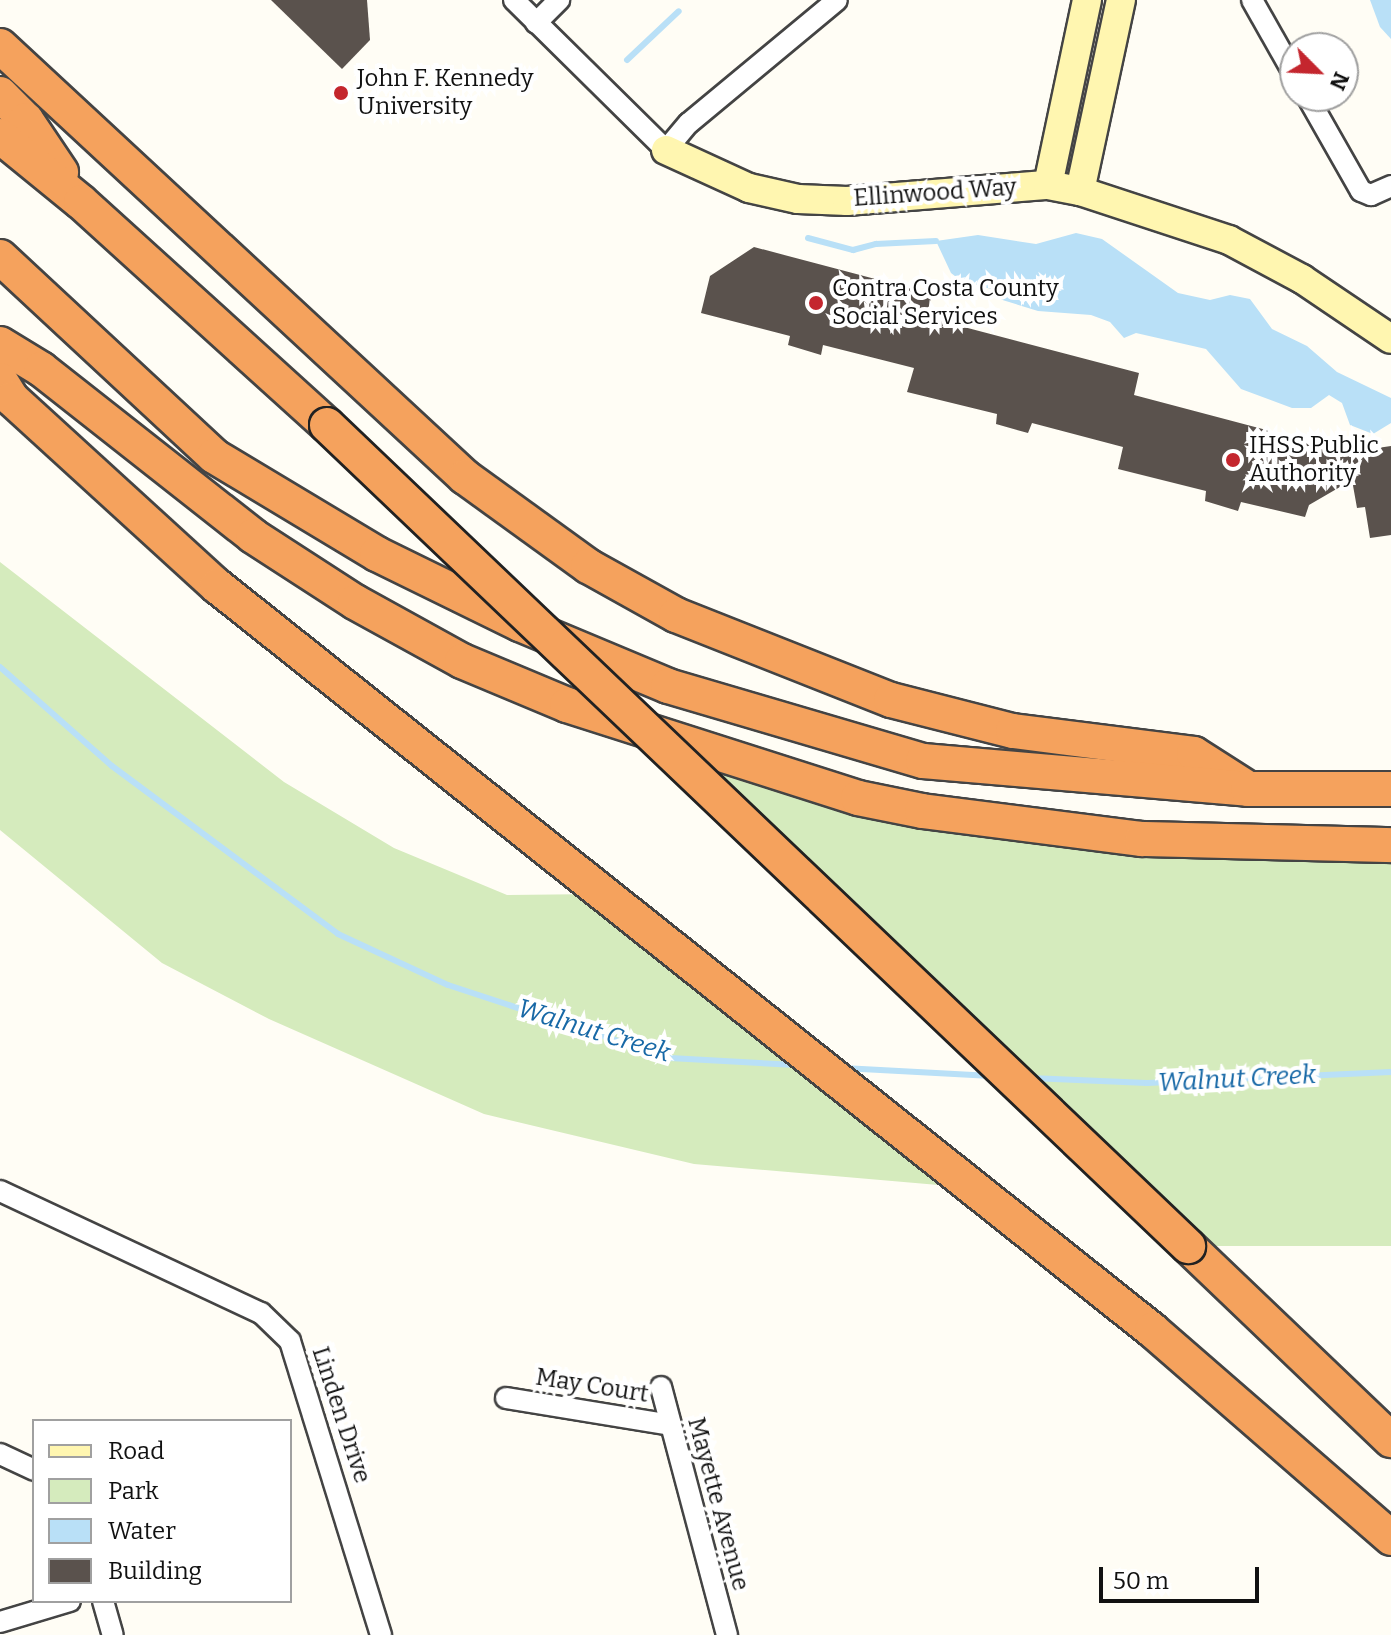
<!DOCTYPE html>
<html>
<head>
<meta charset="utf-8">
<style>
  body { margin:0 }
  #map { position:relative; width:1391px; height:1635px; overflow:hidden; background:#fffdf5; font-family:Bitter,serif }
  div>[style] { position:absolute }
  .green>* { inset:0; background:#d5ebbd }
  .water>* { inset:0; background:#b9e0f7 }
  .stream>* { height:6px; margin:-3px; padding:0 3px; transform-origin:3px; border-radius:3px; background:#b9e0f7 }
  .building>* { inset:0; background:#5a524d }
  .roads { filter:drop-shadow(2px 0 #444) drop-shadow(-2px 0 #444) drop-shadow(0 2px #444) drop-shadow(0 -2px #444) }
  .street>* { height:20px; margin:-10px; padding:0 10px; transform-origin:10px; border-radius:10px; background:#fff }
  .secondary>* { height:28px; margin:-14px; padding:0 14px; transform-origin:14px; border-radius:14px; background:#fff6b0 }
  .highway>* { height:34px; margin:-17px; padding:0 17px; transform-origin:17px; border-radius:17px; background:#f5a25d }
  .bridges { filter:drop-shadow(2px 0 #222) drop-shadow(-2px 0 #222) drop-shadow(0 2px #222) drop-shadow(0 -2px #222) }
  .highway-bridge>* { height:34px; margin:-17px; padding:0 17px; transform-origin:17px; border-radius:17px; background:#f5a25d }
  .dots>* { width:22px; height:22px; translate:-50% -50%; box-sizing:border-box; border:4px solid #fff; border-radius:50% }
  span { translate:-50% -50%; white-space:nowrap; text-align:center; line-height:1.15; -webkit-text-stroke:8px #fff; paint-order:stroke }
  .poi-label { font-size:24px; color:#111 }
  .left { translate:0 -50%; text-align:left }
  .street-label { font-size:24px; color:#111 }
  .water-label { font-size:26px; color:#1768a6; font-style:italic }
  .legend { position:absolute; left:32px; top:1419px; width:260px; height:184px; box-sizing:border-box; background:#fff; border:2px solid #a0a0a0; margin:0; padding:10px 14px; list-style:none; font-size:24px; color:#111 }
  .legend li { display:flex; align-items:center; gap:16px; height:40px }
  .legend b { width:40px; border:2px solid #a0a0a0 }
  .north { position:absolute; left:1279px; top:32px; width:80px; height:80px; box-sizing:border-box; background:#fff; border:2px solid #a0a0a0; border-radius:50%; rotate:114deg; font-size:22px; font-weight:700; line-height:32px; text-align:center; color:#111 }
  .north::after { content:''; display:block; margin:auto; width:28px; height:36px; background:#c4262e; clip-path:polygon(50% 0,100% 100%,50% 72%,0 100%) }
  .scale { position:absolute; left:1099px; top:1567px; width:160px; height:36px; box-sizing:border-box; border:4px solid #111; border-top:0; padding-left:10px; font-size:24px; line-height:28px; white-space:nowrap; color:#111; -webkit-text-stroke:6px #fff; paint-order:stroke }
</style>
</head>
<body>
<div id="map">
  <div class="green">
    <i style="clip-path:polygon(0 562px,284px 782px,394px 848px,507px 895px,599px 894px,973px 1188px,694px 1164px,484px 1114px,269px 1019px,162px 963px,0 830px)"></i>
    <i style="clip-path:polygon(680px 742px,858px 798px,1391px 845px,1391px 1246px,1188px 1246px)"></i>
  </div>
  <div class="water">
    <i style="clip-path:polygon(1370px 0,1391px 0,1391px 39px,1380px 27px)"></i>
    <i style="clip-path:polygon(1076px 233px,1102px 239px,1178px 293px,1210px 300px,1230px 295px,1250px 299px,1272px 329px,1307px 346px,1337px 372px,1391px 398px,1391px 423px,1373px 434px,1350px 425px,1342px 403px,1329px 395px,1311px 408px,1292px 408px,1241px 389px,1206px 349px,1136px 333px,1124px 338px,1110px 322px,1091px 315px,1038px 311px,996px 298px,992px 289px,964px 283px,951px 273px,936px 241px,978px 235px,1036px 244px)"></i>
  </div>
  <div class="stream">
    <i style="left:627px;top:60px;width:71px;rotate:-43.3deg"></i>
    <i style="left:808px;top:238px;width:47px;rotate:14.9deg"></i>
    <i style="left:853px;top:250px;width:24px;rotate:-15deg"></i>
    <i style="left:876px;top:244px;width:60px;rotate:-2.9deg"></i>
    <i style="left:0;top:667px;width:149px;rotate:41.5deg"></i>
    <i style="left:112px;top:766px;width:282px;rotate:36.6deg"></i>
    <i style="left:338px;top:934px;width:121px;rotate:24.9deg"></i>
    <i style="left:448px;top:985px;width:234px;rotate:18.2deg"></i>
    <i style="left:670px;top:1058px;width:126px;rotate:3.2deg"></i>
    <i style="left:843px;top:1068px;width:149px;rotate:3.1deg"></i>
    <i style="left:1031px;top:1078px;width:116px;rotate:2.5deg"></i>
    <i style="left:1147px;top:1083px;width:244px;rotate:-2.6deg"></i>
  </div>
  <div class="building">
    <i style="clip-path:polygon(271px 0,367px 0,370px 40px,342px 69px)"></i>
    <i style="clip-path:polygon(754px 247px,932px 294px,926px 317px,1139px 373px,1134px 395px,1350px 452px,1391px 446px,1391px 535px,1370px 538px,1365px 507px,1357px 508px,1352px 480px,1309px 505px,1305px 517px,1241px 502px,1238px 511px,1205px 501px,1206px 491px,1118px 469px,1123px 447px,1032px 423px,1028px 433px,996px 424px,997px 414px,907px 392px,914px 368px,823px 345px,821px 355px,788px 345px,790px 336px,701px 313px,710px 276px)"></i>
  </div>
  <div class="roads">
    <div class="street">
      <i style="left:514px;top:0;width:214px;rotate:44.6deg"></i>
      <i style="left:666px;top:150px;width:35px;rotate:-50deg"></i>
      <i style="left:689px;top:123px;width:192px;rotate:-39.7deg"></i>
      <i style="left:1252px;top:0;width:87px;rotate:60.5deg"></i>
      <i style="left:536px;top:23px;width:33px;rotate:-45deg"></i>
      <i style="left:1307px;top:96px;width:109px;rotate:60.4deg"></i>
      <i style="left:1361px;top:191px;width:11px;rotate:22deg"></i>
      <i style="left:1371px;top:195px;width:22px;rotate:-24deg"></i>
      <i style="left:0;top:1191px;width:288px;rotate:25.1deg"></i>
      <i style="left:261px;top:1313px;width:40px;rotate:44deg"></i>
      <i style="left:290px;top:1341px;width:308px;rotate:72.8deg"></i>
      <i style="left:661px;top:1387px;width:257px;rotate:75.1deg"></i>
      <i style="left:506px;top:1398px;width:166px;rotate:9.3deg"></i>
      <i style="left:0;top:1454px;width:38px;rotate:25deg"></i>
      <i style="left:103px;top:1601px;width:35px;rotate:74deg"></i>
      <i style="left:0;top:1622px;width:73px;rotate:-16.7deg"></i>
    </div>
    <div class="secondary">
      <i style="left:666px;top:150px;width:91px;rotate:24.6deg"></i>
      <i style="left:749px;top:188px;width:50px;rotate:12.7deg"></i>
      <i style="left:798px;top:199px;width:49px;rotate:2.3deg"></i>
      <i style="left:847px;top:201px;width:202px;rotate:-4.6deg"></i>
      <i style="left:1048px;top:185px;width:33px;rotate:11deg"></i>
      <i style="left:1080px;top:191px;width:157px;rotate:18.2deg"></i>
      <i style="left:1229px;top:240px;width:83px;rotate:28.1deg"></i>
      <i style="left:1302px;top:279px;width:107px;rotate:34deg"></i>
      <i style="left:1048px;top:185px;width:189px;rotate:-78.1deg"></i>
      <i style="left:1080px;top:191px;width:195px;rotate:-77.9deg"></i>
    </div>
    <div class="highway">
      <i style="left:0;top:46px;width:634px;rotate:42.83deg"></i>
      <i style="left:465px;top:477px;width:152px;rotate:35.9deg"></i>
      <i style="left:588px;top:566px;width:101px;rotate:29.1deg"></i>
      <i style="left:676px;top:615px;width:231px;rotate:21.6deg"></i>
      <i style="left:891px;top:700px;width:126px;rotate:14.3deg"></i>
      <i style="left:1013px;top:731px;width:182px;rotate:7.2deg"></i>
      <i style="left:1194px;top:754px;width:59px;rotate:32.6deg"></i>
      <i style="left:0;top:94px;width:37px;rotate:45deg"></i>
      <i style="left:26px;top:120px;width:63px;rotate:56.1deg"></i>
      <i style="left:0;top:136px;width:104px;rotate:39.2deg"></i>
      <i style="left:81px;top:202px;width:332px;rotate:42.2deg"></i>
      <i style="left:0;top:257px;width:292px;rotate:42.9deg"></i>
      <i style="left:214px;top:456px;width:190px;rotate:31deg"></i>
      <i style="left:377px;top:554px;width:159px;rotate:26.1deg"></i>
      <i style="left:520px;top:624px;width:160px;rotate:22.7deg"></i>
      <i style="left:668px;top:686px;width:266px;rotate:16.4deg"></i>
      <i style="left:923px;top:761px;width:326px;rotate:4.9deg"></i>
      <i style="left:1248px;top:789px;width:143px"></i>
      <i style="left:0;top:344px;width:48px;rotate:31.4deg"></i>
      <i style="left:41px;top:369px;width:270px;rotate:38.2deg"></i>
      <i style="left:253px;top:536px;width:121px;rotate:32.9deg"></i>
      <i style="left:355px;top:602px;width:122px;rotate:28.9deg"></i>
      <i style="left:462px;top:661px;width:114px;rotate:22.7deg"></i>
      <i style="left:567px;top:705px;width:305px;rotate:17.7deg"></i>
      <i style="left:858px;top:798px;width:65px;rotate:11.5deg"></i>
      <i style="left:922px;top:811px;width:222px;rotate:7.3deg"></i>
      <i style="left:1142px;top:839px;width:249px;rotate:1.4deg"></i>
      <i style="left:0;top:380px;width:22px;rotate:58deg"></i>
      <i style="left:12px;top:399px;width:277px;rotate:42.4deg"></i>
      <i style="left:217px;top:586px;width:1195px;rotate:38.51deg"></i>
      <i style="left:1152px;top:1330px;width:317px;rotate:41deg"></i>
      <i style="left:1188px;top:1246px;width:281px;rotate:43.7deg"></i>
    </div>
  </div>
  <div class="bridges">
    <div class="highway-bridge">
      <i style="left:327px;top:425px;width:1190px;rotate:43.64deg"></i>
    </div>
  </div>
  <div class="dots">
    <i style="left:341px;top:93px;background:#c4262e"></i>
    <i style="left:816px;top:303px;background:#c4262e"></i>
    <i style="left:1233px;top:460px;background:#c4262e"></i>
  </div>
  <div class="poi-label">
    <span class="left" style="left:357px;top:93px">John F. Kennedy<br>University</span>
    <span class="left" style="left:832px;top:303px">Contra Costa County<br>Social Services</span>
    <span class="left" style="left:1249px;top:460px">IHSS Public<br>Authority</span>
  </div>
  <div class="street-label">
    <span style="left:935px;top:193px;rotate:-4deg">Ellinwood Way</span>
    <span style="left:592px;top:1386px;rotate:9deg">May Court</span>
    <span style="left:341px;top:1415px;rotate:72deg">Linden Drive</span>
    <span style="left:718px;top:1504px;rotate:75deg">Mayette Avenue</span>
  </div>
  <div class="water-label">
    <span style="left:594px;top:1031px;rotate:17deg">Walnut Creek</span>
    <span style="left:1237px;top:1079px;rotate:-3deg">Walnut Creek</span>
  </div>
  <ul class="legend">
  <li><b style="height:10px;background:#fff6b0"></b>Road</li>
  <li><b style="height:22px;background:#d5ebbd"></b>Park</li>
  <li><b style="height:22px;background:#b9e0f7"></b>Water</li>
  <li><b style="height:22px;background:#5a524d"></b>Building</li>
  </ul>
  <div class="north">N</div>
  <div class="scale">50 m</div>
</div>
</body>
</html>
